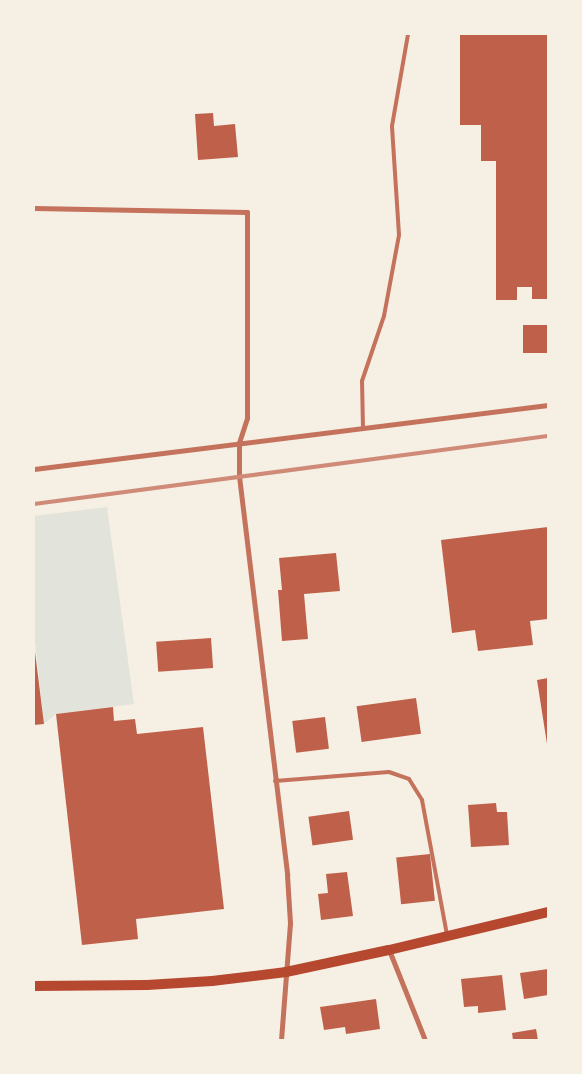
<!DOCTYPE html>
<html>
<head>
<meta charset="utf-8">
<style>
  body { margin:0 }
  #map { position:relative; width:582px; height:1074px; overflow:hidden; background:#f6efe4; font-family:"Alegreya Sans",sans-serif }
  div>[style] { position:absolute }
  .green>* { inset:0; background:#e2e4dc }
  .building>* { inset:0; background:#bf614a; transform-origin:0 0 }
  .service>* { height:4px; margin:-2px; padding:0 2px; transform-origin:2px; border-radius:2px; background:#c5725c }
  .minor>* { height:5px; margin:-2.5px; padding:0 2.5px; transform-origin:2.5px; border-radius:2.5px; background:#c5725c }
  .secondary>* { height:10px; margin:-5px; padding:0 5px; transform-origin:5px; border-radius:5px; background:#b5482f }
  .rail>* { height:4px; margin:-2px; padding:0 2px; transform-origin:2px; border-radius:2px; background:#cf8b77 }
  span { translate:-50% -50%; white-space:nowrap; text-align:center; line-height:1.15; -webkit-text-stroke:4.5px #f6efe4; paint-order:stroke }
  .frame { position:absolute; inset:0; border:35px solid #f6efe4; pointer-events:none }
</style>
</head>
<body>
<div id="map">
  <div class="green">
    <i style="clip-path:polygon(107px 507px,134px 704px,56px 714px,44px 724px,34px 633px,34px 516px)"></i>
  </div>
  <div class="building">
    <i style="clip-path:polygon(460px 34px,548px 34px,548px 299px,532px 299px,532px 287px,517px 287px,517px 300px,496px 300px,496px 161px,481px 161px,481px 125px,460px 125px)"></i>
    <i style="clip-path:polygon(213px 113px,214px 126px,235px 124px,238px 157px,198px 160px,195px 114px)"></i>
    <i style="left:548px;top:325px;width:28px;height:25px;rotate:90deg"></i>
    <i style="clip-path:polygon(548px 527px,548px 619px,530px 621px,533px 645px,478px 651px,475px 630px,452px 633px,441px 540px)"></i>
    <i style="clip-path:polygon(336px 553px,340px 591px,304px 594px,308px 639px,282px 641px,278px 590px,282px 590px,279px 558px)"></i>
    <i style="left:211px;top:638px;width:30px;height:55px;rotate:86deg"></i>
    <i style="clip-path:polygon(34px 644px,44px 724px,34px 725px)"></i>
    <i style="clip-path:polygon(548px 678px,548px 743px,547px 744px,537px 680px)"></i>
    <i style="left:416px;top:698px;width:36px;height:60px;rotate:82deg"></i>
    <i style="clip-path:polygon(113px 707px,114px 721px,135px 719px,137px 734px,203px 727px,224px 909px,136px 919px,138px 939px,82px 945px,56px 714px)"></i>
    <i style="left:325px;top:717px;width:32px;height:33px;rotate:83deg"></i>
    <i style="clip-path:polygon(496px 803px,497px 812px,507px 812px,509px 845px,471px 847px,468px 805px)"></i>
    <i style="left:349px;top:811px;width:29px;height:41px;rotate:82deg"></i>
    <i style="left:430px;top:854px;width:47px;height:34px;rotate:84deg"></i>
    <i style="clip-path:polygon(347px 872px,353px 916px,321px 920px,318px 894px,328px 893px,326px 874px)"></i>
    <i style="clip-path:polygon(548px 969px,548px 995px,524px 999px,520px 973px)"></i>
    <i style="clip-path:polygon(502px 975px,506px 1010px,478px 1013px,478px 1006px,464px 1007px,461px 979px)"></i>
    <i style="clip-path:polygon(376px 999px,380px 1029px,346px 1034px,345px 1027px,324px 1030px,320px 1007px)"></i>
    <i style="clip-path:polygon(536px 1029px,538px 1040px,513px 1040px,512px 1033px)"></i>
  </div>
  <div class="service">
    <i style="left:363px;top:428px;width:47px;rotate:-91.2deg"></i>
    <i style="left:362px;top:381px;width:69px;rotate:-71.3deg"></i>
    <i style="left:384px;top:316px;width:82px;rotate:-79.5deg"></i>
    <i style="left:399px;top:235px;width:109px;rotate:-93.7deg"></i>
    <i style="left:392px;top:126px;width:93px;rotate:-80.1deg"></i>
    <i style="left:275px;top:781px;width:114px;rotate:-4.5deg"></i>
    <i style="left:389px;top:772px;width:21px;rotate:19deg"></i>
    <i style="left:409px;top:779px;width:25px;rotate:58deg"></i>
    <i style="left:422px;top:800px;width:137px;rotate:79.5deg"></i>
  </div>
  <div class="minor">
    <i style="left:34px;top:208px;width:213px;rotate:1.1deg"></i>
    <i style="left:247px;top:212px;width:206px;rotate:90deg"></i>
    <i style="left:247px;top:418px;width:26px;rotate:108deg"></i>
    <i style="left:239px;top:443px;width:33px;rotate:90deg"></i>
    <i style="left:239px;top:476px;width:402px;rotate:83.1deg"></i>
    <i style="left:287px;top:875px;width:48px;rotate:86.4deg"></i>
    <i style="left:290px;top:923px;width:117px;rotate:94.4deg"></i>
    <i style="left:34px;top:469px;width:518px;rotate:-7.1deg"></i>
    <i style="left:389px;top:950px;width:97px;rotate:68.2deg"></i>
  </div>
  <div class="secondary">
    <i style="left:34px;top:986px;width:113px;rotate:-0.5deg"></i>
    <i style="left:147px;top:985px;width:65px;rotate:-3.5deg"></i>
    <i style="left:212px;top:981px;width:75px;rotate:-6.9deg"></i>
    <i style="left:286px;top:972px;width:105px;rotate:-12.1deg"></i>
    <i style="left:389px;top:950px;width:163px;rotate:-13.4deg"></i>
  </div>
  <div class="rail">
    <i style="left:34px;top:504px;width:518px;rotate:-7.54deg"></i>
  </div>
  <div class="frame"></div>
</div>
</body>
</html>
